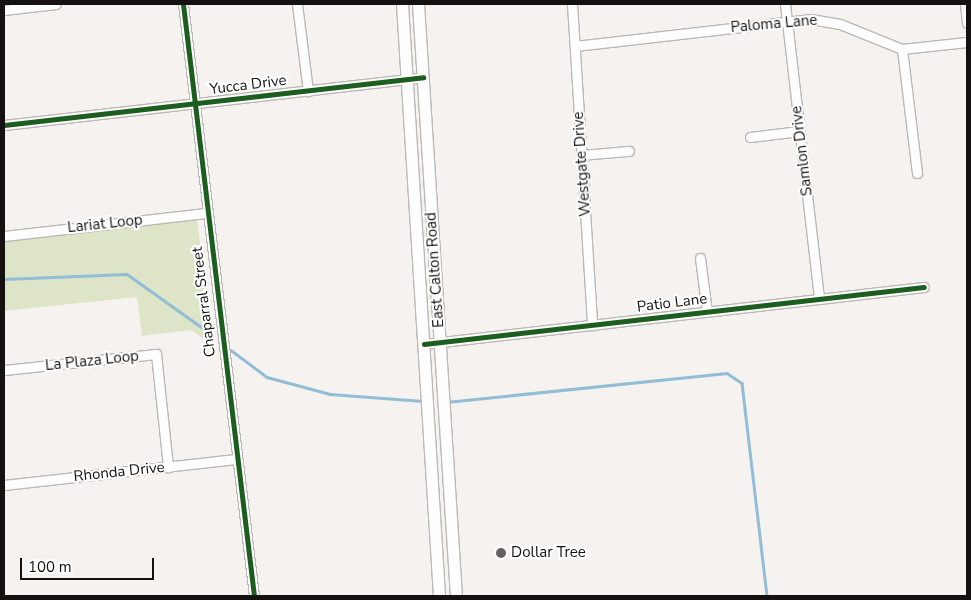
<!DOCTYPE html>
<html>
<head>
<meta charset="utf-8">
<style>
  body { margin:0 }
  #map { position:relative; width:971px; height:600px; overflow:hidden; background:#f6f2ef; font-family:"Nunito Sans",sans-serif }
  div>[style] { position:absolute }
  .green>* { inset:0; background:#dde4c7 }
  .stream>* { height:2.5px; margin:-1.25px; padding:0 1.25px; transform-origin:1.25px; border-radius:1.25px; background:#92bdd6 }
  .roads { filter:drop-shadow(1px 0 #bcb8b6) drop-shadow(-1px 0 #bcb8b6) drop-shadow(0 1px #bcb8b6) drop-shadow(0 -1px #bcb8b6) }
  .minor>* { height:9px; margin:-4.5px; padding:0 4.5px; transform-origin:4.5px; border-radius:4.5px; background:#fefdfd }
  .major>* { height:11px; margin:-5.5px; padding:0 5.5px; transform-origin:5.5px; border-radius:5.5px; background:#fefdfd }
  .cycleway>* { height:5px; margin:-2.5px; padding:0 2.5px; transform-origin:2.5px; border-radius:2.5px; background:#1b5e20 }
  .dots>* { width:14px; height:14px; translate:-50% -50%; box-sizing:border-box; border:2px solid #fff; border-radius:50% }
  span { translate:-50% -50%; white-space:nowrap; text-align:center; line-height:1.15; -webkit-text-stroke:4px #fff; paint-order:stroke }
  .street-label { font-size:15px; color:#141110 }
  .poi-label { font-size:15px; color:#141110 }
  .left { translate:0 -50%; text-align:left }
  .frame { position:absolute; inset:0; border:5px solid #141110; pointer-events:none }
  .scale { position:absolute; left:20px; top:558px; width:134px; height:22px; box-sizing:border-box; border:2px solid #141110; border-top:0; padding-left:6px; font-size:15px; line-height:18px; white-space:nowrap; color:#141110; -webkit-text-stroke:4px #fff; paint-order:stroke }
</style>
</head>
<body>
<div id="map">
  <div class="green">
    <i style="clip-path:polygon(197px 220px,214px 346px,191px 330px,142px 336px,137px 297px,4px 311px,4px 242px)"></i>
  </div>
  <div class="stream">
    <i style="left:4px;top:279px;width:123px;rotate:-2.3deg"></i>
    <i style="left:127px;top:274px;width:103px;rotate:35.5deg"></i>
    <i style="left:231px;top:350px;width:45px;rotate:36.9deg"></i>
    <i style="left:267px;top:377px;width:65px;rotate:15.1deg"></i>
    <i style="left:330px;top:394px;width:93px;rotate:4.3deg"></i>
    <i style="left:446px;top:402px;width:282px;rotate:-5.9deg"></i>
    <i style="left:727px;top:373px;width:18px;rotate:34deg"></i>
    <i style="left:742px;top:383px;width:214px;rotate:83.3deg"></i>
  </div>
  <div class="roads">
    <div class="minor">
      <i style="left:183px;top:4px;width:596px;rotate:83.16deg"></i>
      <i style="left:297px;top:4px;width:88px;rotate:82.8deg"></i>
      <i style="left:572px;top:4px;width:322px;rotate:86.4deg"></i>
      <i style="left:785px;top:4px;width:297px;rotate:83.4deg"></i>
      <i style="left:965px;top:4px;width:19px;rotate:84deg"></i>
      <i style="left:4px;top:10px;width:52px;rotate:-6.6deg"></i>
      <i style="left:575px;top:46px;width:238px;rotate:-6.5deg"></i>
      <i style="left:811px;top:19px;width:29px;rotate:10deg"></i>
      <i style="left:840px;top:24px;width:67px;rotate:22deg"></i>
      <i style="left:902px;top:49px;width:65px;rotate:-6.1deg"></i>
      <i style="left:902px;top:49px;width:125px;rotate:83.1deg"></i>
      <i style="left:4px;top:125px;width:422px;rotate:-6.5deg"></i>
      <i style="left:750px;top:137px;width:50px;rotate:-6.8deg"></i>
      <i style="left:581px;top:155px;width:48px;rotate:-4.8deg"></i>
      <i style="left:4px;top:236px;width:203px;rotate:-6.5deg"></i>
      <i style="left:700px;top:258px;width:54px;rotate:82.6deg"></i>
      <i style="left:424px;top:344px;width:503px;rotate:-6.5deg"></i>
      <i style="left:4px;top:370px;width:153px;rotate:-6deg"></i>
      <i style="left:156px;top:354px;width:114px;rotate:83.9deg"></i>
      <i style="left:4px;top:485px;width:231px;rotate:-6.4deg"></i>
    </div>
    <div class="major">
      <i style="left:402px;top:4px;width:593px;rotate:86.42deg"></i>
      <i style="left:418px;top:4px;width:593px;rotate:86.33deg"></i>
    </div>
  </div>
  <div class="cycleway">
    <i style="left:183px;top:4px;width:596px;rotate:83.16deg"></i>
    <i style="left:4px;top:125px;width:422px;rotate:-6.5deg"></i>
    <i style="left:424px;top:344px;width:503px;rotate:-6.5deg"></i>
  </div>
  <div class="dots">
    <i style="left:501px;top:553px;background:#63605e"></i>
  </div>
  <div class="street-label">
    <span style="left:774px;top:24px;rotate:-5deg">Paloma Lane</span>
    <span style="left:248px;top:85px;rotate:-7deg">Yucca Drive</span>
    <span style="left:802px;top:151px;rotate:-97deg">Samlon Drive</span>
    <span style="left:582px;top:164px;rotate:-94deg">Westgate Drive</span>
    <span style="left:105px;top:224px;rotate:-6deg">Lariat Loop</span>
    <span style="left:435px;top:270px;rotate:-94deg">East Calton Road</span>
    <span style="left:204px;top:302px;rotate:-97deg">Chaparral Street</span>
    <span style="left:672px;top:303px;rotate:-7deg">Patio Lane</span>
    <span style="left:92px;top:361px;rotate:-6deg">La Plaza Loop</span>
    <span style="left:119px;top:472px;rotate:-6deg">Rhonda Drive</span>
  </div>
  <div class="poi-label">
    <span class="left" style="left:511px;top:553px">Dollar Tree</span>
  </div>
  <div class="frame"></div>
  <div class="scale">100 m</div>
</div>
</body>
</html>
